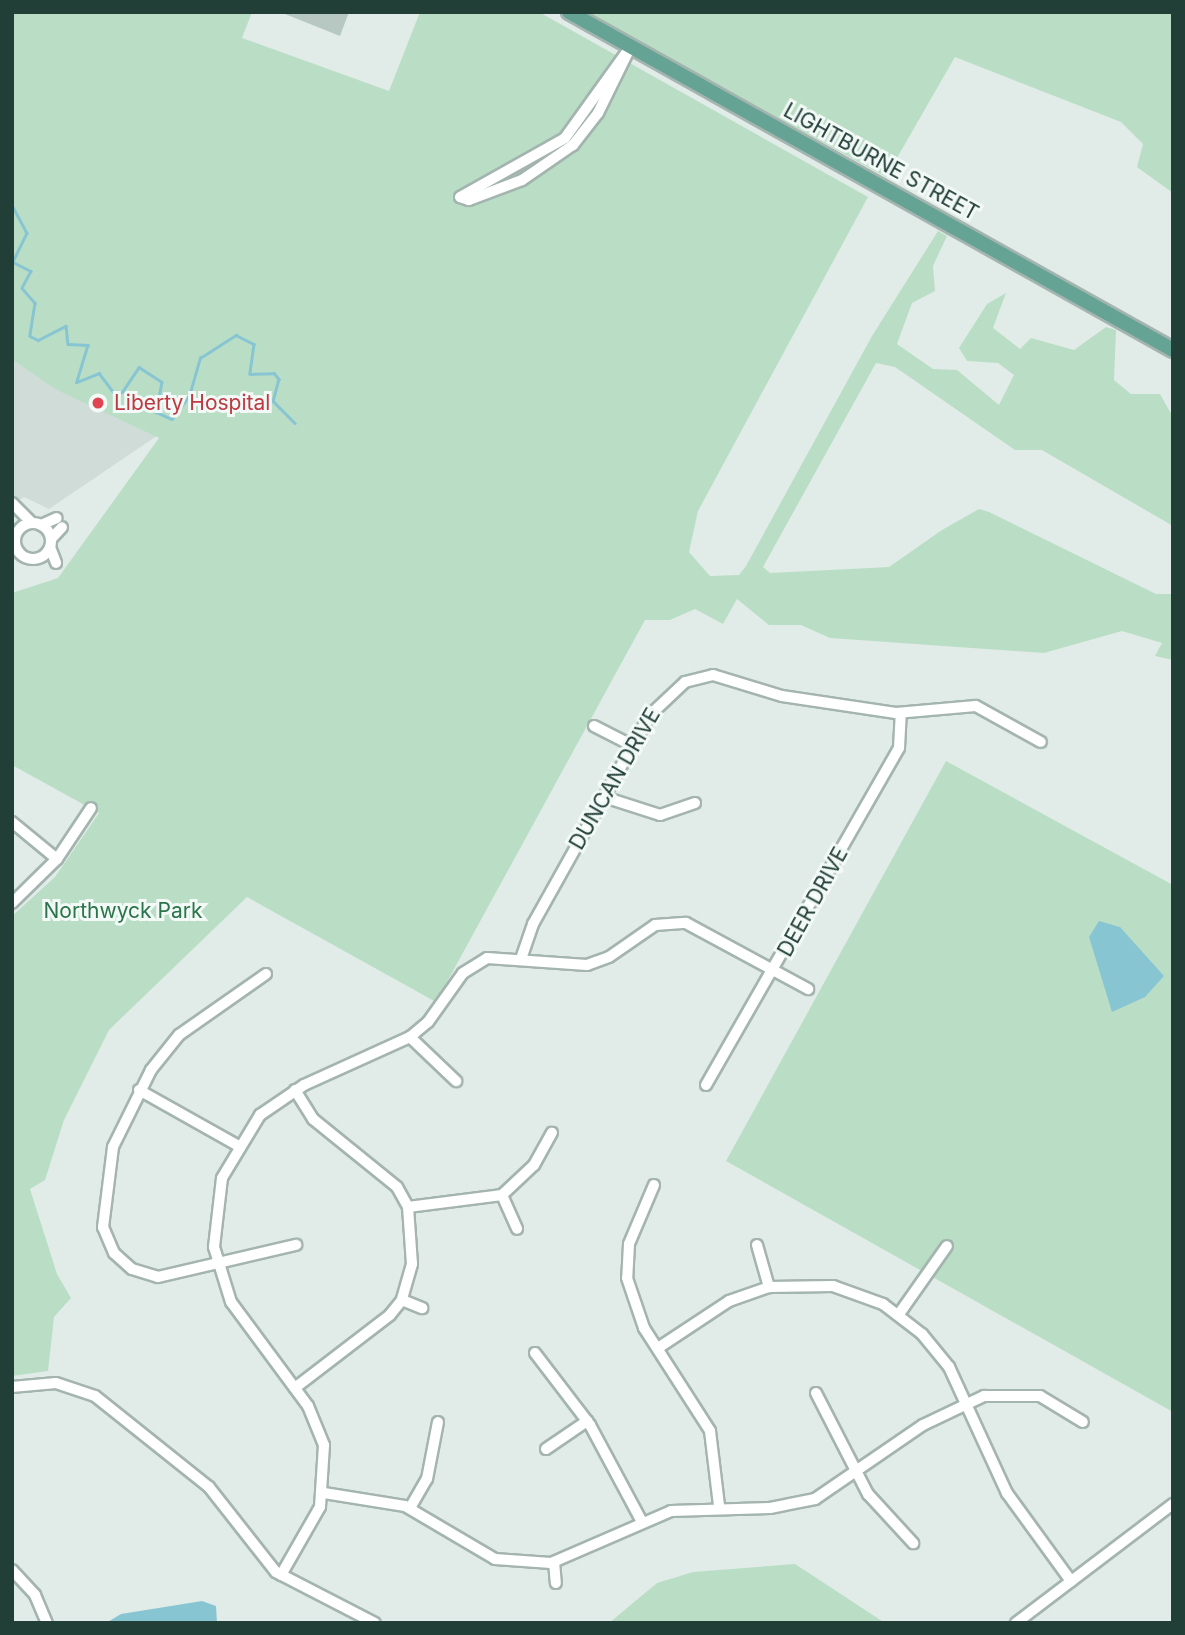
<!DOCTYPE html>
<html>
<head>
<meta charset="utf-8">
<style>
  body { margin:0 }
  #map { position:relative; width:1185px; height:1635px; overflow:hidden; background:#e1ece8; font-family:Inter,sans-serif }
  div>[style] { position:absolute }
  .built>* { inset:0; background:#d0dcd7 }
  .green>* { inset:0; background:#badec5 }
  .water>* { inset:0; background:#88c5d3 }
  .stream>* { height:2.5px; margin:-1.25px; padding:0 1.25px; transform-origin:1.25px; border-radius:1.25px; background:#88c5d3 }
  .building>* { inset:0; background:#b7c7c1 }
  .roads { filter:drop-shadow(2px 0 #a4b4af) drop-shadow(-2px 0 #a4b4af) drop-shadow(0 2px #a4b4af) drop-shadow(0 -2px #a4b4af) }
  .minor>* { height:10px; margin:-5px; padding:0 5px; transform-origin:5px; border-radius:5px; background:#fff }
  .minor>.ring { margin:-5px; padding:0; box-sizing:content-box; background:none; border:10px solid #fff; border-radius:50% }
  .major>* { height:14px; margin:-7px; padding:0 7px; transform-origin:7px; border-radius:7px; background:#65a395 }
  .dots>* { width:19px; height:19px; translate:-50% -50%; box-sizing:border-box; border:4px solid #f2f9f6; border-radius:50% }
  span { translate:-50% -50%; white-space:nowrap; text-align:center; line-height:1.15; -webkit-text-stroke:6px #f2f9f6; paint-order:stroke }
  .street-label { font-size:21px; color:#213e37 }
  .health-label { font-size:21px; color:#be3a42 }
  .left { translate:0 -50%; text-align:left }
  .park-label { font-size:21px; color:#2a764a }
  .frame { position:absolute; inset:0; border:14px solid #213e37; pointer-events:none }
</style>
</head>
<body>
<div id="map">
  <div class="built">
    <i style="clip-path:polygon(12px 295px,192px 412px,49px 509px,24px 497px,12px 505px)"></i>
  </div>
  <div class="green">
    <i style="clip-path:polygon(12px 12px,252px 12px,242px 38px,389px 91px,420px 12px,539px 12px,868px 197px,698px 511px,689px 552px,710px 576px,739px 575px,746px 566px,872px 336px,938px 231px,947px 236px,933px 266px,935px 291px,912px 303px,897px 344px,933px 369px,957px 370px,999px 405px,1014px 375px,998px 363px,967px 361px,959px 348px,987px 304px,1006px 293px,993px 328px,1015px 345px,1020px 349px,1031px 338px,1074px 350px,1106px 327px,1116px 330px,1114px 380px,1131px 394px,1160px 394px,1173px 417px,1173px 526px,1042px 450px,1015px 450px,895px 367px,876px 363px,763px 567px,770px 573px,889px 567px,942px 530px,979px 509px,989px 512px,1156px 594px,1173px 594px,1173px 660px,1155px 656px,1162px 643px,1122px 631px,1044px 653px,830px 638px,801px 625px,769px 625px,737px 599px,723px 624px,695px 609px,670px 620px,645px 620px,436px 1002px,247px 897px,109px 1030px,64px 1120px,45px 1180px,30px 1189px,57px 1274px,71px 1298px,54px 1317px,48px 1371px,12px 1376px,12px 916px,55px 877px,99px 813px,12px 765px,12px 593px,58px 578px,159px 438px,55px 389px,12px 359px)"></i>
    <i style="clip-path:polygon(584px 12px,1173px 12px,1173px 193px,1137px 167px,1143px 144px,1121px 122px,955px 57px,886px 177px)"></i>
    <i style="clip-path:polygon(946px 761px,1173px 885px,1173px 1412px,726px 1161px)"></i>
    <i style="clip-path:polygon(795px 1564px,885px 1623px,609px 1623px,657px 1583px,693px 1572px)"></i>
  </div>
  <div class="water">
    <i style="clip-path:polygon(1099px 921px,1120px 927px,1164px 976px,1145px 997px,1112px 1012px,1089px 937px)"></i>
    <i style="clip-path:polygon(202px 1601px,216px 1606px,217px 1623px,106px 1623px,121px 1614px)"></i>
  </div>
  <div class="stream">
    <i style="left:12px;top:205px;width:32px;rotate:62deg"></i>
    <i style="left:27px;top:233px;width:32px;rotate:116deg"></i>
    <i style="left:13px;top:262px;width:20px;rotate:27deg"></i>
    <i style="left:31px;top:271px;width:19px;rotate:118deg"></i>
    <i style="left:22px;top:288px;width:20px;rotate:49deg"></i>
    <i style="left:35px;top:303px;width:33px;rotate:99deg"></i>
    <i style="left:30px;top:336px;width:9px;rotate:27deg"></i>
    <i style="left:38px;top:340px;width:31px;rotate:-27deg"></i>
    <i style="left:66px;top:326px;width:18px;rotate:84deg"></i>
    <i style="left:68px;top:344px;width:20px;rotate:3deg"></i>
    <i style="left:88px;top:345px;width:39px;rotate:107deg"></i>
    <i style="left:77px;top:382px;width:24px;rotate:-22deg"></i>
    <i style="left:99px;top:373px;width:25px;rotate:53deg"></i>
    <i style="left:114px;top:393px;width:8px;rotate:-7deg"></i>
    <i style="left:122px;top:392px;width:30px;rotate:-56deg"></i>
    <i style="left:139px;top:367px;width:27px;rotate:33deg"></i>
    <i style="left:162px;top:382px;width:31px;rotate:101deg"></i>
    <i style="left:156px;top:412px;width:17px;rotate:24deg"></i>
    <i style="left:172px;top:419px;width:29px;rotate:-54deg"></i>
    <i style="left:189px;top:396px;width:40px;rotate:-74deg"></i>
    <i style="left:200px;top:358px;width:43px;rotate:-32.6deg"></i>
    <i style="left:236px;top:335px;width:20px;rotate:27deg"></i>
    <i style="left:254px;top:344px;width:30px;rotate:98deg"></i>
    <i style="left:250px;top:374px;width:24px;rotate:-2deg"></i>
    <i style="left:274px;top:373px;width:8px;rotate:50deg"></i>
    <i style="left:279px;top:379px;width:23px;rotate:105deg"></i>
    <i style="left:273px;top:401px;width:31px;rotate:45deg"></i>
  </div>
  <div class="building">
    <i style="clip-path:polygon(280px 12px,349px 12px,340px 36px)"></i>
  </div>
  <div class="roads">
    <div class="minor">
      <i style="left:631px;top:46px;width:75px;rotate:116.2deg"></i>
      <i style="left:598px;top:113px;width:41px;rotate:128deg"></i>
      <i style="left:573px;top:145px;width:62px;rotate:145.5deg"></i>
      <i style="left:522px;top:180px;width:57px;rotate:159.3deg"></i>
      <i style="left:469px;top:200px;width:9px;rotate:-162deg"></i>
      <i style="left:460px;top:197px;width:120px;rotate:-29.3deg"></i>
      <i style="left:565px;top:138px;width:113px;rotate:-54.3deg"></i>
      <i style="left:12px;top:503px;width:28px;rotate:45deg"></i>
      <i class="ring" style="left:15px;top:523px;width:26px;height:26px"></i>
      <i style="left:41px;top:525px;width:17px;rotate:-24deg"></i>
      <i style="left:51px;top:539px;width:16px;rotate:-47deg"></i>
      <i style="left:50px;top:547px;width:17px;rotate:69deg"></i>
      <i style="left:594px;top:726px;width:44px;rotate:27.1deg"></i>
      <i style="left:604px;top:797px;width:59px;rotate:17.8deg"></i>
      <i style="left:660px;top:815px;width:37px;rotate:-19deg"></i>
      <i style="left:12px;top:822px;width:58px;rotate:39.4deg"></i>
      <i style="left:12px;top:903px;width:63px;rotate:-44.4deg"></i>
      <i style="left:57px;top:859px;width:61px;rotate:-56.3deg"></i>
      <i style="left:522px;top:956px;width:34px;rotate:-71deg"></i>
      <i style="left:533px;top:924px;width:240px;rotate:-60.8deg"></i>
      <i style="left:650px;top:715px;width:48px;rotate:-43.3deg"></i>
      <i style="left:685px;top:682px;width:29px;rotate:-14deg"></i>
      <i style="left:713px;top:675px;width:72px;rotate:16.9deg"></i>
      <i style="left:782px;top:696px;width:115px;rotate:8.5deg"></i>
      <i style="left:896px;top:713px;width:80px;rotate:-5deg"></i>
      <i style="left:976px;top:706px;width:74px;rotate:29deg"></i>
      <i style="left:266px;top:974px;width:106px;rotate:145deg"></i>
      <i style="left:179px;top:1035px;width:45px;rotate:128.7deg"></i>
      <i style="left:151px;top:1070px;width:86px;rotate:116.3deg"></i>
      <i style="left:113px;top:1147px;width:81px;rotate:97.1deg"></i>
      <i style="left:103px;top:1227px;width:28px;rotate:67deg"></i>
      <i style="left:114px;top:1253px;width:24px;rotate:42deg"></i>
      <i style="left:132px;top:1269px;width:27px;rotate:17deg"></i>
      <i style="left:158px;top:1277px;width:142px;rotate:-13.1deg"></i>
      <i style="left:410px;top:1037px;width:64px;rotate:43.7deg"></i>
      <i style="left:706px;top:1085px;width:388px;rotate:-60.2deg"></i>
      <i style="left:899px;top:748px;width:35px;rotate:-87deg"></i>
      <i style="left:139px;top:1090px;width:112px;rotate:29.3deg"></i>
      <i style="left:295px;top:1090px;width:34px;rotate:58deg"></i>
      <i style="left:313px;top:1119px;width:108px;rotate:39deg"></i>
      <i style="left:397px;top:1187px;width:23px;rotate:61deg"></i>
      <i style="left:408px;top:1207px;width:57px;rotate:86deg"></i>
      <i style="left:412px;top:1264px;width:37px;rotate:106deg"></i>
      <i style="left:402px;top:1300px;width:19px;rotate:129deg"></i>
      <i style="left:390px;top:1315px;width:120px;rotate:142.5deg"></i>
      <i style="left:654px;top:1185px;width:64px;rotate:113deg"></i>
      <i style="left:629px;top:1244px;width:34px;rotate:93deg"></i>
      <i style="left:627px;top:1278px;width:53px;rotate:71.2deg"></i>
      <i style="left:644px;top:1328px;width:122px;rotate:57.3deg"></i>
      <i style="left:710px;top:1431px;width:75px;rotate:83.1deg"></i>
      <i style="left:502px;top:1195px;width:37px;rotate:66deg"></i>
      <i style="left:408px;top:1207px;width:95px;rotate:-7.3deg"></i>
      <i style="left:502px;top:1195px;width:44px;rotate:-43.2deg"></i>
      <i style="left:534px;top:1165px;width:37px;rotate:-61deg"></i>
      <i style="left:757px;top:1245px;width:44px;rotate:74.1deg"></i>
      <i style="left:402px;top:1300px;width:22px;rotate:22deg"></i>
      <i style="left:899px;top:1314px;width:83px;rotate:-54.8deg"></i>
      <i style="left:658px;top:1348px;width:85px;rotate:-33.5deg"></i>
      <i style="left:729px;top:1301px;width:42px;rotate:-19.3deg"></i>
      <i style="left:769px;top:1287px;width:64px;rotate:-0.9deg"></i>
      <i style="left:833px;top:1286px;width:53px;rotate:19.8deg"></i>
      <i style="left:883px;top:1304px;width:49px;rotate:37.6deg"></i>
      <i style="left:922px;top:1334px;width:43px;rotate:50.7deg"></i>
      <i style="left:949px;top:1367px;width:139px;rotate:65.3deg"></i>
      <i style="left:1007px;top:1493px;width:109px;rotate:54deg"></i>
      <i style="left:535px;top:1353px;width:91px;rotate:52.6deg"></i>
      <i style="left:590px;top:1425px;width:108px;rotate:61.8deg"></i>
      <i style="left:12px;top:1387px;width:44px;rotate:-5.2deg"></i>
      <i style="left:56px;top:1383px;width:41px;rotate:18.4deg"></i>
      <i style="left:95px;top:1396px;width:146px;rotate:38.6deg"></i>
      <i style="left:209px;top:1487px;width:108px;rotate:51.8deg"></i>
      <i style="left:276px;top:1572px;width:111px;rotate:27.3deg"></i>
      <i style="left:816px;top:1393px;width:114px;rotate:62.8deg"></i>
      <i style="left:868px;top:1494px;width:67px;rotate:47.4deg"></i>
      <i style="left:546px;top:1449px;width:50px;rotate:-34.3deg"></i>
      <i style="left:324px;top:1493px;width:82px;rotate:9.1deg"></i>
      <i style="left:405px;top:1506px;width:104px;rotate:30.5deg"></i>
      <i style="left:495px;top:1559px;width:56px;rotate:4.1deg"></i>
      <i style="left:551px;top:1563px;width:131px;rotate:-23.4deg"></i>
      <i style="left:671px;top:1511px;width:99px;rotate:-1.7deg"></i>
      <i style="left:770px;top:1508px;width:46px;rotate:-11.3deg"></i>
      <i style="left:815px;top:1499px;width:131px;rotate:-34.4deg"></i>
      <i style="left:923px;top:1425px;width:68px;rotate:-25.4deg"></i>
      <i style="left:984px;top:1396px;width:56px"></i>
      <i style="left:1040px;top:1396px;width:50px;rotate:31.2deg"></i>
      <i style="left:410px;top:1508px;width:34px;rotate:-60deg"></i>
      <i style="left:427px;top:1479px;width:58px;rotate:-79.1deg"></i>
      <i style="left:554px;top:1562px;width:21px;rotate:85deg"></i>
      <i style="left:12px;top:1570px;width:34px;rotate:47deg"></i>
      <i style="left:35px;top:1595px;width:30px;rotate:67deg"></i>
      <i style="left:281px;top:1575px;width:78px;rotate:-60.2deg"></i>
      <i style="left:320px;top:1507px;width:62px;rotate:-86.3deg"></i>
      <i style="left:324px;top:1445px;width:42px;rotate:-112.3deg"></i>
      <i style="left:308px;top:1406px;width:129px;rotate:-126.5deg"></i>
      <i style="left:231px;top:1302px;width:58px;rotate:-107.2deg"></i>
      <i style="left:214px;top:1247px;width:69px;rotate:-83.4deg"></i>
      <i style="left:222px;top:1178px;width:74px;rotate:-58.9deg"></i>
      <i style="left:260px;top:1115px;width:53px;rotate:-34.3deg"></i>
      <i style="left:304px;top:1085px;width:116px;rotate:-24.4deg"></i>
      <i style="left:410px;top:1037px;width:23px;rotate:-40deg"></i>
      <i style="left:428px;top:1022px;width:60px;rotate:-54.5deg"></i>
      <i style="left:463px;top:973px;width:28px;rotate:-32deg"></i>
      <i style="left:487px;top:958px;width:100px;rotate:4deg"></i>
      <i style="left:587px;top:965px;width:23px;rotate:-20deg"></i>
      <i style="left:609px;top:957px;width:56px;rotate:-34.8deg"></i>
      <i style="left:655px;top:925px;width:31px;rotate:-4deg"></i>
      <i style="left:686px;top:923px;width:139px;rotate:28.4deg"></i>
      <i style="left:1016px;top:1623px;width:197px;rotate:-37.2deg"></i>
    </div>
    <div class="major">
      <i style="left:569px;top:12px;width:692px;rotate:29.23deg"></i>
    </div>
  </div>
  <div class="dots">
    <i style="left:98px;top:403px;background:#e0444e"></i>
  </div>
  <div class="street-label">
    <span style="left:881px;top:162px;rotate:29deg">LIGHTBURNE STREET</span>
    <span style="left:615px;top:779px;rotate:-60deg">DUNCAN DRIVE</span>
    <span style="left:813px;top:902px;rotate:-61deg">DEER DRIVE</span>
  </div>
  <div class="health-label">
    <span class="left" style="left:114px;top:403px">Liberty Hospital</span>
  </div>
  <div class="park-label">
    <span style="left:123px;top:911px">Northwyck Park</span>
  </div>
  <div class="frame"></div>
</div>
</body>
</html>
